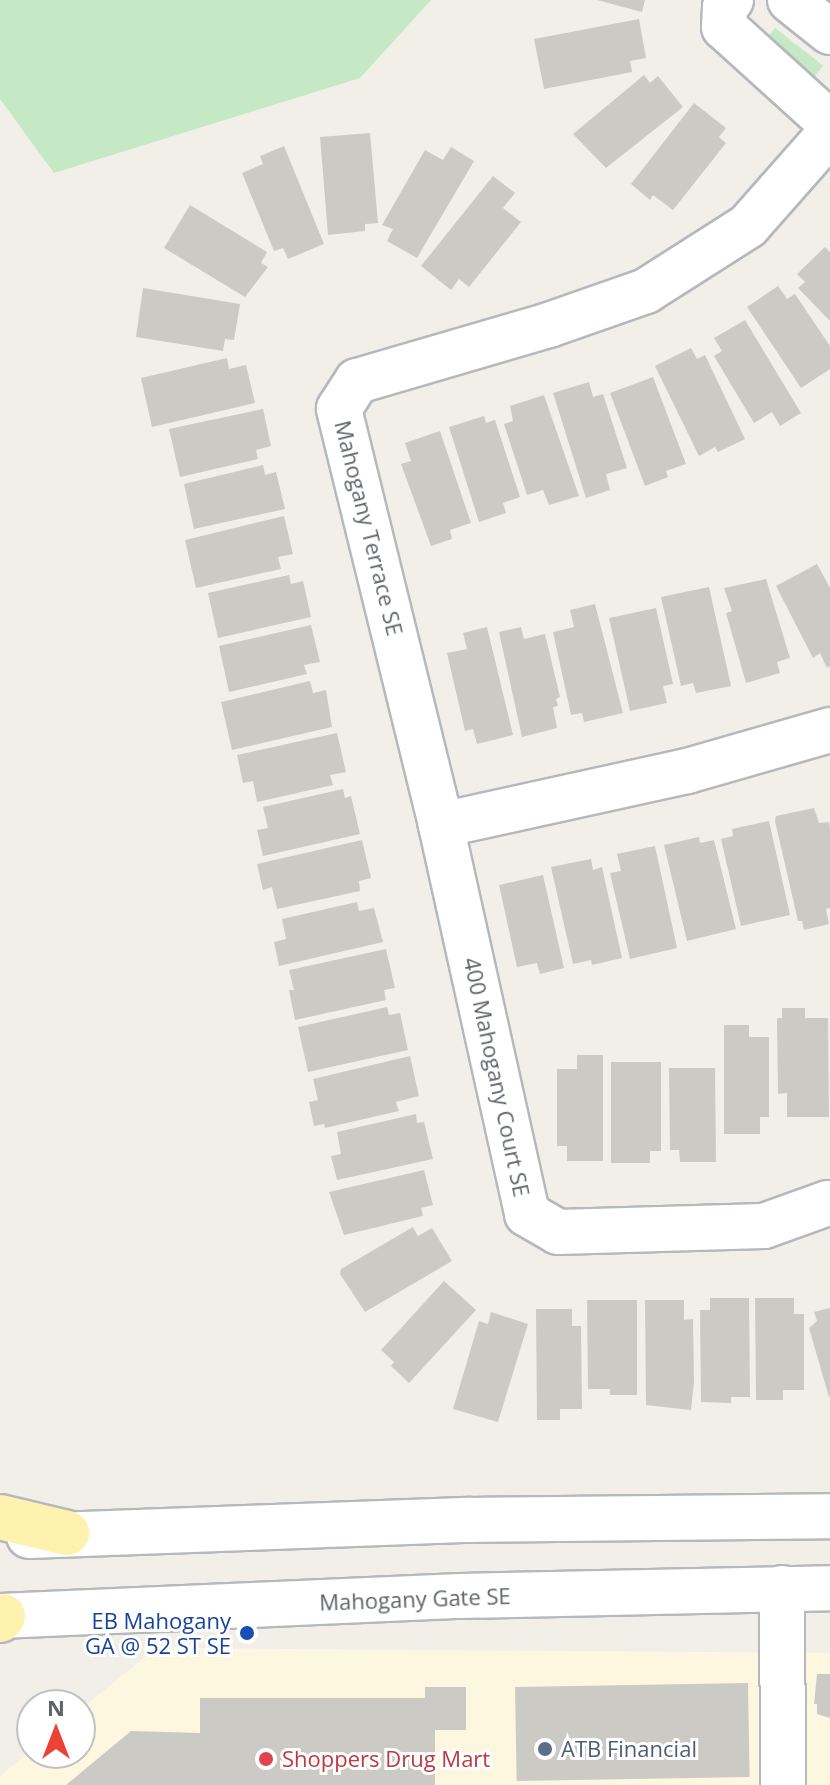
<!DOCTYPE html>
<html>
<head>
<meta charset="utf-8">
<style>
  body { margin:0 }
  #map { position:relative; width:830px; height:1785px; overflow:hidden; background:#f1efe8; font-family:"Open Sans",sans-serif }
  div>[style] { position:absolute }
  .commercial>* { inset:0; background:#fef7e0 }
  .green>* { inset:0; background:#c5e8c5; transform-origin:0 0 }
  .building>* { inset:0; background:#cccac5; transform-origin:0 0 }
  .roads { filter:drop-shadow(2px 0 #b5b8bc) drop-shadow(-2px 0 #b5b8bc) drop-shadow(0 2px #b5b8bc) drop-shadow(0 -2px #b5b8bc) }
  .minor>* { height:44px; margin:-22px; padding:0 22px; transform-origin:22px; border-radius:22px; background:#fff }
  .major>* { height:44px; margin:-22px; padding:0 22px; transform-origin:22px; border-radius:22px; background:#fff2af }
  .dots>* { width:22px; height:22px; translate:-50% -50%; box-sizing:border-box; border:4px solid #fff; border-radius:50% }
  span { translate:-50% -50%; white-space:nowrap; text-align:center; line-height:1.15; -webkit-text-stroke:6px #fff; paint-order:stroke }
  .street-label { font-size:22px; color:#5f6368 }
  .transit-label { font-size:22px; color:#164399 }
  .right { translate:-100% -50%; text-align:right }
  .service-label { font-size:22px; color:#4e5e75 }
  .left { translate:0 -50%; text-align:left }
  .health-label { font-size:22px; color:#be3a42 }
  .north { position:absolute; left:16px; top:1689px; width:80px; height:80px; box-sizing:border-box; background:#fff; border:2px solid #bfc1c3; border-radius:50%; rotate:0deg; font-size:22px; font-weight:700; line-height:32px; text-align:center; color:#5f6368 }
  .north::after { content:''; display:block; margin:auto; width:28px; height:36px; background:#ea4335; clip-path:polygon(50% 0,100% 100%,50% 72%,0 100%) }
</style>
</head>
<body>
<div id="map">
  <div class="commercial">
    <i style="clip-path:polygon(156px 1648px,830px 1653px,830px 1785px,0 1785px,0 1776px,32px 1750px,32px 1753px,80px 1753px,80px 1710px)"></i>
  </div>
  <div class="green">
    <i style="clip-path:polygon(0 0,431px 0,360px 78px,54px 173px,0 99px)"></i>
    <i style="left:775px;top:28px;width:61px;height:17px;rotate:38deg"></i>
  </div>
  <div class="building">
    <i style="clip-path:polygon(597px 0,645px 0,642px 12px)"></i>
    <i style="clip-path:polygon(639px 19px,646px 58px,630px 61px,632px 72px,544px 89px,534px 39px)"></i>
    <i style="clip-path:polygon(644px 75px,650px 83px,658px 76px,683px 107px,606px 168px,573px 134px)"></i>
    <i style="clip-path:polygon(694px 103px,726px 128px,719px 137px,726px 143px,673px 210px,653px 195px,650px 200px,631px 184px)"></i>
    <i style="clip-path:polygon(370px 133px,378px 223px,365px 224px,365px 231px,328px 235px,320px 137px)"></i>
    <i style="clip-path:polygon(284px 146px,324px 244px,288px 259px,283px 248px,274px 251px,242px 173px,263px 164px,260px 156px)"></i>
    <i style="clip-path:polygon(451px 147px,474px 161px,417px 258px,387px 241px,393px 229px,382px 225px,425px 150px,443px 160px)"></i>
    <i style="clip-path:polygon(493px 176px,515px 193px,503px 208px,521px 222px,469px 287px,459px 279px,451px 290px,421px 266px)"></i>
    <i style="clip-path:polygon(190px 205px,267px 252px,261px 263px,268px 267px,245px 297px,164px 248px)"></i>
    <i style="clip-path:polygon(825px 247px,830px 252px,830px 321px,798px 288px,805px 282px,797px 274px)"></i>
    <i style="clip-path:polygon(778px 286px,787px 299px,795px 294px,830px 346px,830px 369px,801px 388px,747px 307px)"></i>
    <i style="clip-path:polygon(143px 288px,240px 304px,234px 340px,225px 339px,223px 351px,136px 337px)"></i>
    <i style="clip-path:polygon(745px 320px,801px 413px,780px 426px,772px 412px,754px 423px,714px 356px,722px 351px,714px 338px)"></i>
    <i style="clip-path:polygon(691px 348px,697px 359px,705px 355px,745px 439px,718px 452px,715px 447px,699px 456px,655px 366px)"></i>
    <i style="clip-path:polygon(227px 358px,229px 369px,246px 365px,255px 403px,152px 427px,141px 378px)"></i>
    <i style="clip-path:polygon(653px 377px,686px 464px,666px 471px,668px 477px,645px 486px,610px 393px)"></i>
    <i style="clip-path:polygon(589px 382px,593px 397px,603px 394px,627px 468px,606px 474px,610px 490px,586px 498px,553px 393px)"></i>
    <i style="clip-path:polygon(544px 395px,579px 496px,549px 505px,543px 490px,527px 495px,504px 424px,513px 421px,510px 406px)"></i>
    <i style="clip-path:polygon(263px 409px,271px 446px,256px 450px,258px 459px,180px 477px,169px 429px)"></i>
    <i style="clip-path:polygon(484px 416px,486px 423px,495px 420px,520px 497px,503px 503px,506px 513px,479px 522px,449px 427px)"></i>
    <i style="clip-path:polygon(440px 431px,471px 523px,450px 530px,452px 539px,431px 546px,401px 464px,411px 461px,405px 443px)"></i>
    <i style="clip-path:polygon(263px 465px,265px 475px,276px 472px,285px 509px,194px 529px,184px 484px)"></i>
    <i style="clip-path:polygon(284px 516px,293px 554px,278px 557px,281px 569px,196px 588px,185px 540px)"></i>
    <i style="clip-path:polygon(817px 564px,830px 588px,830px 666px,827px 668px,820px 653px,813px 658px,776px 586px)"></i>
    <i style="clip-path:polygon(289px 575px,291px 584px,303px 581px,311px 617px,218px 638px,208px 593px)"></i>
    <i style="clip-path:polygon(766px 579px,790px 658px,777px 662px,780px 673px,746px 683px,726px 613px,732px 611px,724px 588px)"></i>
    <i style="clip-path:polygon(709px 587px,731px 686px,696px 693px,693px 683px,681px 686px,661px 597px)"></i>
    <i style="clip-path:polygon(595px 604px,623px 713px,584px 722px,582px 713px,571px 715px,553px 632px,574px 627px,570px 610px)"></i>
    <i style="clip-path:polygon(656px 608px,673px 684px,663px 686px,667px 703px,630px 711px,609px 618px)"></i>
    <i style="clip-path:polygon(311px 625px,320px 662px,304px 665px,307px 674px,229px 692px,219px 646px)"></i>
    <i style="clip-path:polygon(487px 627px,513px 735px,477px 744px,473px 729px,465px 731px,447px 653px,467px 649px,463px 633px)"></i>
    <i style="clip-path:polygon(521px 627px,524px 639px,545px 634px,560px 697px,556px 699px,558px 706px,553px 707px,557px 728px,522px 737px,499px 632px)"></i>
    <i style="clip-path:polygon(310px 681px,313px 693px,326px 690px,332px 727px,232px 750px,221px 702px)"></i>
    <i style="clip-path:polygon(337px 733px,346px 772px,330px 775px,333px 785px,257px 802px,253px 781px,243px 783px,237px 755px)"></i>
    <i style="clip-path:polygon(343px 789px,345px 798px,351px 796px,360px 834px,263px 856px,257px 830px,268px 828px,263px 807px)"></i>
    <i style="clip-path:polygon(814px 808px,819px 823px,829px 822px,830px 828px,830px 908px,826px 909px,829px 924px,804px 930px,802px 921px,798px 921px,775px 821px,776px 816px)"></i>
    <i style="clip-path:polygon(769px 821px,790px 915px,741px 926px,721px 839px,733px 836px,732px 829px)"></i>
    <i style="clip-path:polygon(699px 837px,700px 843px,714px 840px,736px 929px,687px 941px,664px 845px)"></i>
    <i style="clip-path:polygon(362px 840px,371px 878px,359px 881px,360px 891px,277px 909px,272px 887px,263px 890px,257px 864px)"></i>
    <i style="clip-path:polygon(655px 846px,677px 948px,630px 959px,610px 873px,621px 871px,617px 854px)"></i>
    <i style="clip-path:polygon(591px 859px,593px 870px,602px 867px,622px 958px,592px 965px,591px 960px,573px 964px,551px 867px)"></i>
    <i style="clip-path:polygon(543px 875px,564px 968px,540px 974px,537px 963px,517px 967px,499px 885px)"></i>
    <i style="clip-path:polygon(357px 902px,359px 911px,374px 908px,383px 942px,279px 966px,274px 942px,286px 939px,282px 919px)"></i>
    <i style="clip-path:polygon(386px 949px,395px 988px,384px 990px,386px 1000px,295px 1020px,289px 990px,294px 990px,289px 970px)"></i>
    <i style="clip-path:polygon(387px 1007px,389px 1015px,400px 1013px,408px 1050px,308px 1072px,298px 1027px)"></i>
    <i style="clip-path:polygon(782px 1008px,805px 1008px,805px 1018px,828px 1018px,829px 1117px,787px 1117px,787px 1093px,778px 1094px,777px 1018px,782px 1018px)"></i>
    <i style="clip-path:polygon(724px 1025px,749px 1025px,749px 1037px,769px 1037px,769px 1117px,760px 1117px,760px 1134px,724px 1134px)"></i>
    <i style="clip-path:polygon(577px 1055px,603px 1055px,603px 1161px,567px 1161px,567px 1146px,557px 1146px,557px 1069px,577px 1069px)"></i>
    <i style="clip-path:polygon(410px 1056px,419px 1096px,396px 1102px,399px 1111px,325px 1128px,324px 1124px,314px 1126px,309px 1102px,318px 1100px,313px 1079px)"></i>
    <i style="clip-path:polygon(611px 1062px,661px 1062px,661px 1151px,650px 1151px,650px 1163px,611px 1163px)"></i>
    <i style="clip-path:polygon(669px 1068px,715px 1068px,716px 1162px,680px 1162px,679px 1150px,670px 1150px)"></i>
    <i style="clip-path:polygon(416px 1114px,417px 1123px,424px 1122px,433px 1159px,337px 1180px,331px 1156px,341px 1154px,337px 1132px)"></i>
    <i style="clip-path:polygon(424px 1170px,433px 1205px,421px 1208px,423px 1216px,344px 1235px,329px 1192px)"></i>
    <i style="clip-path:polygon(413px 1227px,418px 1236px,432px 1228px,452px 1261px,365px 1312px,340px 1274px,341px 1269px)"></i>
    <i style="clip-path:polygon(444px 1281px,476px 1310px,409px 1383px,391px 1366px,394px 1362px,381px 1350px)"></i>
    <i style="clip-path:polygon(710px 1298px,749px 1298px,750px 1397px,731px 1397px,731px 1403px,701px 1402px,700px 1310px,710px 1310px)"></i>
    <i style="clip-path:polygon(755px 1298px,794px 1298px,794px 1314px,804px 1314px,804px 1390px,783px 1390px,783px 1400px,756px 1400px)"></i>
    <i style="clip-path:polygon(587px 1300px,637px 1300px,637px 1395px,610px 1395px,610px 1389px,588px 1389px)"></i>
    <i style="clip-path:polygon(645px 1300px,684px 1300px,684px 1320px,693px 1319px,694px 1382px,691px 1410px,646px 1405px)"></i>
    <i style="clip-path:polygon(830px 1308px,830px 1397px,829px 1397px,809px 1328px,817px 1321px,814px 1312px)"></i>
    <i style="clip-path:polygon(536px 1309px,572px 1309px,572px 1326px,581px 1326px,582px 1409px,560px 1409px,560px 1420px,537px 1420px)"></i>
    <i style="clip-path:polygon(491px 1312px,528px 1324px,498px 1422px,453px 1409px,479px 1321px,488px 1324px)"></i>
    <i style="clip-path:polygon(817px 1674px,830px 1674px,830px 1718px,817px 1714px,817px 1704px,814px 1704px)"></i>
    <i style="left:748px;top:1683px;width:94px;height:233px;rotate:89deg"></i>
    <i style="clip-path:polygon(425px 1687px,466px 1687px,466px 1730px,435px 1730px,435px 1785px,66px 1785px,131px 1731px,200px 1733px,200px 1698px,425px 1698px)"></i>
  </div>
  <div class="roads">
    <div class="minor">
      <i style="left:731px;top:0;width:9px;rotate:131deg"></i>
      <i style="left:725px;top:7px;width:20px;rotate:93deg"></i>
      <i style="left:724px;top:27px;width:143px;rotate:42.2deg"></i>
      <i style="left:790px;top:0;width:51px;rotate:38.7deg"></i>
      <i style="left:830px;top:133px;width:124px;rotate:131.4deg"></i>
      <i style="left:748px;top:226px;width:121px;rotate:147.5deg"></i>
      <i style="left:646px;top:291px;width:103px;rotate:160.7deg"></i>
      <i style="left:549px;top:325px;width:200px;rotate:163.7deg"></i>
      <i style="left:357px;top:381px;width:33px;rotate:123deg"></i>
      <i style="left:339px;top:409px;width:428px;rotate:76.2deg"></i>
      <i style="left:441px;top:825px;width:252px;rotate:-12.4deg"></i>
      <i style="left:687px;top:771px;width:149px;rotate:-16deg"></i>
      <i style="left:441px;top:825px;width:398px;rotate:77.5deg"></i>
      <i style="left:527px;top:1214px;width:36px;rotate:30deg"></i>
      <i style="left:558px;top:1232px;width:206px;rotate:-1.7deg"></i>
      <i style="left:764px;top:1226px;width:68px;rotate:-19.8deg"></i>
      <i style="left:29px;top:1536px;width:441px;rotate:-2.1deg"></i>
      <i style="left:470px;top:1520px;width:360px;rotate:-0.6deg"></i>
      <i style="left:782px;top:1588px;width:197px;rotate:89.7deg"></i>
      <i style="left:0;top:1616px;width:461px;rotate:-2.5deg"></i>
      <i style="left:461px;top:1596px;width:369px;rotate:-1.2deg"></i>
    </div>
    <div class="major">
      <i style="left:0;top:1517px;width:69px;rotate:13.4deg"></i>
      <i style="left:0;top:1620px;width:5px;rotate:-53deg"></i>
    </div>
  </div>
  <div class="dots">
    <i style="left:247px;top:1633px;background:#1a4fb4"></i>
    <i style="left:545px;top:1749px;background:#5c6f8a"></i>
    <i style="left:266px;top:1759px;background:#e0444e"></i>
  </div>
  <div class="street-label">
    <span style="left:369px;top:528px;rotate:76deg">Mahogany Terrace SE</span>
    <span style="left:497px;top:1077px;rotate:78deg">400 Mahogany Court SE</span>
    <span style="left:415px;top:1599px;rotate:-2deg">Mahogany Gate SE</span>
  </div>
  <div class="transit-label">
    <span class="right" style="left:231px;top:1633px">EB Mahogany<br>GA @ 52 ST SE</span>
  </div>
  <div class="service-label">
    <span class="left" style="left:561px;top:1749px">ATB Financial</span>
  </div>
  <div class="health-label">
    <span class="left" style="left:282px;top:1759px">Shoppers Drug Mart</span>
  </div>
  <div class="north">N</div>
</div>
</body>
</html>
